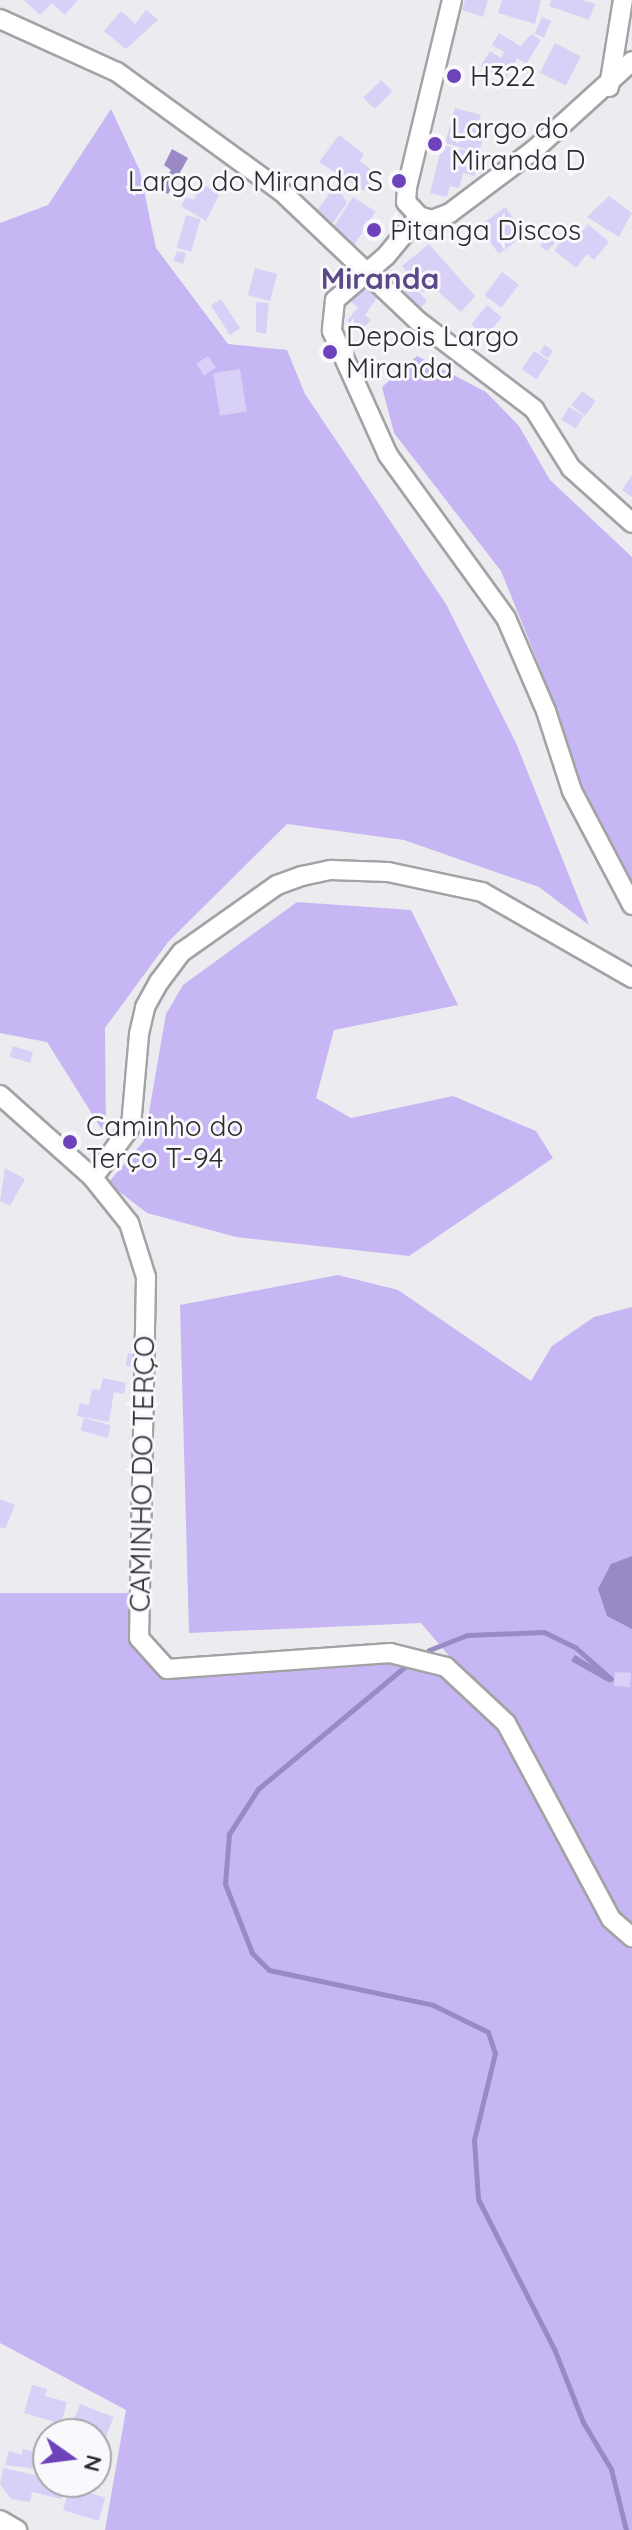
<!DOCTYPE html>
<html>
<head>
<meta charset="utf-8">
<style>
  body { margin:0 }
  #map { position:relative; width:632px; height:2530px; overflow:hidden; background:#ecebef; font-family:Quicksand,sans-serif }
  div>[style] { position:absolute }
  .green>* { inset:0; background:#c6b7f4 }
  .water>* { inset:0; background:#998ac5 }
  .stream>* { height:5px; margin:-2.5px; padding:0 2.5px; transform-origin:2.5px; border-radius:2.5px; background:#998ac5 }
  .building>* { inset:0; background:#d8d0f6; transform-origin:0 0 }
  .roads { filter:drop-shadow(2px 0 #a3a2a5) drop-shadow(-2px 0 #a3a2a5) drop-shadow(0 2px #a3a2a5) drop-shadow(0 -2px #a3a2a5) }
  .minor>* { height:18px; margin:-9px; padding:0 9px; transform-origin:9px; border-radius:9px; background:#fff }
  .dots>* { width:22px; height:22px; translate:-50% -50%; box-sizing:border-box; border:4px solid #f9f9fd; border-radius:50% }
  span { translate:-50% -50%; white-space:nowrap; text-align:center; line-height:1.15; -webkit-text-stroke:6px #f9f9fd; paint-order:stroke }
  .poi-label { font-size:28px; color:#2c2b2d }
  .left { translate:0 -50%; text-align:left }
  .right { translate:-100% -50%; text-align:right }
  .street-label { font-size:28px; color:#2c2b2d }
  .neighbourhood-label { font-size:30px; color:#5c4a88; font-weight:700 }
  .north { position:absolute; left:32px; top:2418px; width:80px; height:80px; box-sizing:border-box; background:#f9f9fd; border:2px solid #a7a7aa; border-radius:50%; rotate:104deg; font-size:22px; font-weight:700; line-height:32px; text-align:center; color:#2c2b2d }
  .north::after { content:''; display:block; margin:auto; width:28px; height:36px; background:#6d42bb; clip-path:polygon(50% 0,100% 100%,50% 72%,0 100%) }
</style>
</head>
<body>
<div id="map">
  <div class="green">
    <i style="clip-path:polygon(111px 109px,140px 171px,156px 248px,228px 344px,287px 350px,305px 394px,446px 604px,516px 743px,589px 925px,539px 887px,404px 840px,287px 824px,168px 942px,105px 1028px,106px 1136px,47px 1042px,0 1033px,0 223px,48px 205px)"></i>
    <i style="clip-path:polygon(417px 356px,486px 392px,519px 426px,550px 480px,632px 557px,632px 885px,577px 790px,543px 675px,501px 571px,394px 433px,382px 387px)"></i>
    <i style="clip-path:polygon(297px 902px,411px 910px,458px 1005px,334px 1030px,316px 1098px,351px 1118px,453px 1096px,536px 1131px,553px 1158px,409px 1256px,236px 1237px,147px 1213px,108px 1183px,144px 1141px,166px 1014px,183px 985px)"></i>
    <i style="clip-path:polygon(338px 1275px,398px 1290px,531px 1381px,552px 1346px,594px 1317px,632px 1307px,632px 2530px,105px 2530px,126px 2410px,0 2343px,0 1593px,140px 1593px,139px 1638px,167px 1669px,390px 1653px,478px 1690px,421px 1623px,189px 1633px,180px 1305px)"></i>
  </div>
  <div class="water">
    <i style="clip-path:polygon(172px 149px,188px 158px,168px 194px,160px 190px,171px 170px,164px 165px)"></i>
    <i style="clip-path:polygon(632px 1556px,632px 1629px,607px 1616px,598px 1589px,611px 1564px)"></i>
    <i style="clip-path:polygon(575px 1655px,611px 1677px,610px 1683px,571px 1661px)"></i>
  </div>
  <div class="stream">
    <i style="left:429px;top:1650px;width:41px;rotate:-21.5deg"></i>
    <i style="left:467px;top:1635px;width:77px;rotate:-2.2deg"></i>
    <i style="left:544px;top:1632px;width:34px;rotate:26deg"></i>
    <i style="left:575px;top:1647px;width:48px;rotate:41.6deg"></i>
    <i style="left:408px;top:1664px;width:195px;rotate:140.2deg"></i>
    <i style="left:258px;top:1789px;width:54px;rotate:122.8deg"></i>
    <i style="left:229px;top:1834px;width:50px;rotate:94.6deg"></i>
    <i style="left:225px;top:1884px;width:74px;rotate:68.6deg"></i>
    <i style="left:252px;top:1953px;width:24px;rotate:45deg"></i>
    <i style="left:269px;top:1970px;width:168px;rotate:12deg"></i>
    <i style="left:433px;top:2005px;width:61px;rotate:26.1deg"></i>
    <i style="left:488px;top:2032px;width:22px;rotate:72deg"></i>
    <i style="left:495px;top:2053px;width:89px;rotate:103.6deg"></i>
    <i style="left:474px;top:2140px;width:59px;rotate:86.1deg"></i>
    <i style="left:478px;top:2199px;width:170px;rotate:63.1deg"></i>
    <i style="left:555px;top:2351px;width:76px;rotate:68.5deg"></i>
    <i style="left:583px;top:2422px;width:55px;rotate:59.2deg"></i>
    <i style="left:611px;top:2469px;width:63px;rotate:76.2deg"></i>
  </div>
  <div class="building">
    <i style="clip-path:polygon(24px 0,78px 0,65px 15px,52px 3px,40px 15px)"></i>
    <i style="clip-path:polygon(465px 0,488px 0,483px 17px,462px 10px)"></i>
    <i style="clip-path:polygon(502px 0,541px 0,535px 24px,498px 13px)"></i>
    <i style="clip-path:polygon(551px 0,583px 0,595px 4px,589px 20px,549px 6px)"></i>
    <i style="clip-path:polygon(146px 10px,158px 20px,126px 49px,104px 31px,121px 11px,135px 24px)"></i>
    <i style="left:542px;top:17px;width:10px;height:18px;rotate:24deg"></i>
    <i style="clip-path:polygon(499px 33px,520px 46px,532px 34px,541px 40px,526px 64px,517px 58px,505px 81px,481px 66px,490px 51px,501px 58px,504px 52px,492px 45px)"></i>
    <i style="left:555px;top:43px;width:29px;height:33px;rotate:27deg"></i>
    <i style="left:381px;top:80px;width:16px;height:25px;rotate:45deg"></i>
    <i style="clip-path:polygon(455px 108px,481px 115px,477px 126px,486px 128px,479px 153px,445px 143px)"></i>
    <i style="clip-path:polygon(339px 135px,364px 154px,360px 161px,377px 174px,364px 191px,319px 162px)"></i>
    <i style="clip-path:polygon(442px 145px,480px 154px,475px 176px,463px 173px,459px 188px,450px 186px,447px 197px,430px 193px)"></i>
    <i style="clip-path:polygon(202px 184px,220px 193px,206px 221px,181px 206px,186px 197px,194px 200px)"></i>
    <i style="clip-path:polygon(336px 185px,347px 203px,332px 224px,316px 212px)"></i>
    <i style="clip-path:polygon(609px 196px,632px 213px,619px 237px,587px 217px)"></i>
    <i style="left:353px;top:197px;width:27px;height:41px;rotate:33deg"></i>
    <i style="left:505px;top:207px;width:34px;height:33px;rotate:53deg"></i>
    <i style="left:186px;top:215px;width:15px;height:34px;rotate:16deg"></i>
    <i style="clip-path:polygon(588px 224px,609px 242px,594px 260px,587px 254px,576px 268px,554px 250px,572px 228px,580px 234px)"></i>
    <i style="clip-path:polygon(546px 235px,555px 243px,547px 251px,540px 246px)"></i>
    <i style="clip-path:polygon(429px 244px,475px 296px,461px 312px,432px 286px,423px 293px,402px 266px)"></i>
    <i style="clip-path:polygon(177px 251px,186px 253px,183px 264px,173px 261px)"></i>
    <i style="left:255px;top:268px;width:23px;height:28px;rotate:15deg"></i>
    <i style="left:502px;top:272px;width:21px;height:29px;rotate:37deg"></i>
    <i style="clip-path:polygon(366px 284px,378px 296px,365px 315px,371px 320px,359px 332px,347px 320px,358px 308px,350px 300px)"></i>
    <i style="clip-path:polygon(413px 285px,427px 301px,419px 310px,401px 295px)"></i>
    <i style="left:221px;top:299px;width:35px;height:12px;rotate:57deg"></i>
    <i style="clip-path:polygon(256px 302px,269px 303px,266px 334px,256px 332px)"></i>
    <i style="left:487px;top:305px;width:19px;height:25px;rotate:39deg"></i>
    <i style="left:545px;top:345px;width:10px;height:9px;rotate:37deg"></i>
    <i style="left:534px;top:351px;width:18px;height:22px;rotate:34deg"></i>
    <i style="left:208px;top:356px;width:14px;height:14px;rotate:56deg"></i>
    <i style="left:240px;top:369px;width:43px;height:27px;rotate:81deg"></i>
    <i style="left:582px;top:391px;width:17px;height:18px;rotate:36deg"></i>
    <i style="left:569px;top:407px;width:17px;height:15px;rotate:31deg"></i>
    <i style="clip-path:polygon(632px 475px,632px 497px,622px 490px)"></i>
    <i style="left:13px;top:1046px;width:21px;height:11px;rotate:17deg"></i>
    <i style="clip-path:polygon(5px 1168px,25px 1179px,10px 1206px,0 1201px)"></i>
    <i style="left:128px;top:1353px;width:11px;height:13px;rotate:10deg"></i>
    <i style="clip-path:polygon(103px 1378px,126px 1383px,124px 1394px,114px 1392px,109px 1422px,77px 1416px,80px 1403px,89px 1405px,92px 1389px,100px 1390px)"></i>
    <i style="left:84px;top:1418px;width:28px;height:13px;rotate:15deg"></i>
    <i style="clip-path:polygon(0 1499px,15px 1505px,5px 1529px,0 1527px)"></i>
    <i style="left:615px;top:1672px;width:16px;height:14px;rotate:4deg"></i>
    <i style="clip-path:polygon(32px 2385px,47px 2389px,45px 2396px,67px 2402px,61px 2424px,24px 2413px)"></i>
    <i style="left:80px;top:2404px;width:36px;height:24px;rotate:21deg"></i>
    <i style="clip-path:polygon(23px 2449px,42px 2454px,38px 2469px,5px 2465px,9px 2451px,22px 2455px)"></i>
    <i style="clip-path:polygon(3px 2468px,66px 2482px,61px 2499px,32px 2492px,30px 2502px,11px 2499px,0 2484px)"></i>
    <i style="left:70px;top:2487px;width:37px;height:24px;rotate:17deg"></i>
  </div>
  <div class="roads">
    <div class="minor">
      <i style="left:452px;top:0;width:193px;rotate:103.5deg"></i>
      <i style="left:407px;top:188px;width:14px;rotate:94deg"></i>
      <i style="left:406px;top:202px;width:19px;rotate:47deg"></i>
      <i style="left:419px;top:216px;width:14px;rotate:17deg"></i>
      <i style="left:432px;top:220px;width:19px;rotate:-21deg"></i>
      <i style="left:450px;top:213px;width:105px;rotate:-36.9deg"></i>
      <i style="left:534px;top:150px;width:132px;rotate:-42.2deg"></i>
      <i style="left:0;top:19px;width:128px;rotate:24.4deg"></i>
      <i style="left:117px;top:72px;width:203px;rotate:36deg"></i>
      <i style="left:281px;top:191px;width:189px;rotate:43.5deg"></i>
      <i style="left:418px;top:321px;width:146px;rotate:37.2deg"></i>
      <i style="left:534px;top:409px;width:70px;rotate:57.9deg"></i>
      <i style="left:571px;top:468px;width:82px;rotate:42deg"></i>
      <i style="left:609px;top:87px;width:88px;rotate:-80.9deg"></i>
      <i style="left:419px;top:216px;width:52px;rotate:129.5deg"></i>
      <i style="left:386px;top:256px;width:67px;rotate:139.2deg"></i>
      <i style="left:335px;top:300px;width:31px;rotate:96deg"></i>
      <i style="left:332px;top:331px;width:136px;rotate:65.7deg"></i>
      <i style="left:388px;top:455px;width:201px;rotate:54.1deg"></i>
      <i style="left:506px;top:618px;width:101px;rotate:66.7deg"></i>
      <i style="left:546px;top:711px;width:84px;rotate:72deg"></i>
      <i style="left:572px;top:791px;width:129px;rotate:62.2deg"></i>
      <i style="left:0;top:1095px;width:125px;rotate:41.7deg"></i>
      <i style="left:93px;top:1178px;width:58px;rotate:51.3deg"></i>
      <i style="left:129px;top:1223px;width:57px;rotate:72.5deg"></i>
      <i style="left:146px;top:1277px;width:361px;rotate:91.1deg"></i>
      <i style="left:139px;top:1638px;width:42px;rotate:47.9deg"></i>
      <i style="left:167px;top:1669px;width:224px;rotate:-4.1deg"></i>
      <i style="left:390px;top:1653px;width:58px;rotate:14deg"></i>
      <i style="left:446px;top:1667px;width:82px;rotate:43deg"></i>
      <i style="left:506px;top:1723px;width:222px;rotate:61.8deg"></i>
      <i style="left:611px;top:1919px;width:28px;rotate:41deg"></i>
      <i style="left:93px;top:1178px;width:64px;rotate:-53.8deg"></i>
      <i style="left:131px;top:1126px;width:92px;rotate:-85deg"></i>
      <i style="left:139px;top:1034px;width:28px;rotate:-77deg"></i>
      <i style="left:145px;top:1007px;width:29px;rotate:-61deg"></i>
      <i style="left:159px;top:982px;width:38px;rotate:-53deg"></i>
      <i style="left:182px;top:952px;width:116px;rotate:-35.2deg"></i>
      <i style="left:277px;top:885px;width:27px;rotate:-20deg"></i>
      <i style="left:302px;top:876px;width:30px;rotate:-12deg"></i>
      <i style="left:331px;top:870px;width:57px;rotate:2deg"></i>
      <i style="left:388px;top:872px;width:96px;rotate:12deg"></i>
      <i style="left:482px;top:892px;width:173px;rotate:29.8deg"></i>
      <i style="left:0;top:2520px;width:20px;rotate:30deg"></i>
    </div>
  </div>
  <div class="dots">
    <i style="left:454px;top:76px;background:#6d42bb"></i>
    <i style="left:435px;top:144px;background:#6d42bb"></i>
    <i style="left:399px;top:181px;background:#6d42bb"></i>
    <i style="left:374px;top:230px;background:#6d42bb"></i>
    <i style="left:330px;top:352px;background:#6d42bb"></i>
    <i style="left:70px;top:1142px;background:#6d42bb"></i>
  </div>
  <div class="poi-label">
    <span class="left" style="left:470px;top:76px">H322</span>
    <span class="left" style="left:451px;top:144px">Largo do<br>Miranda D</span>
    <span class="right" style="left:383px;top:181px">Largo do Miranda S</span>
    <span class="left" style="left:390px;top:230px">Pitanga Discos</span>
    <span class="left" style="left:346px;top:352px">Depois Largo<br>Miranda</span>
    <span class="left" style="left:86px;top:1142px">Caminho do<br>Terço T-94</span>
  </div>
  <div class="street-label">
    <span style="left:142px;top:1474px;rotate:-89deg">CAMINHO DO TERÇO</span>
  </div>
  <div class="neighbourhood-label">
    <span style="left:380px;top:278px">Miranda</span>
  </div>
  <div class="north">N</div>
</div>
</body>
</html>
